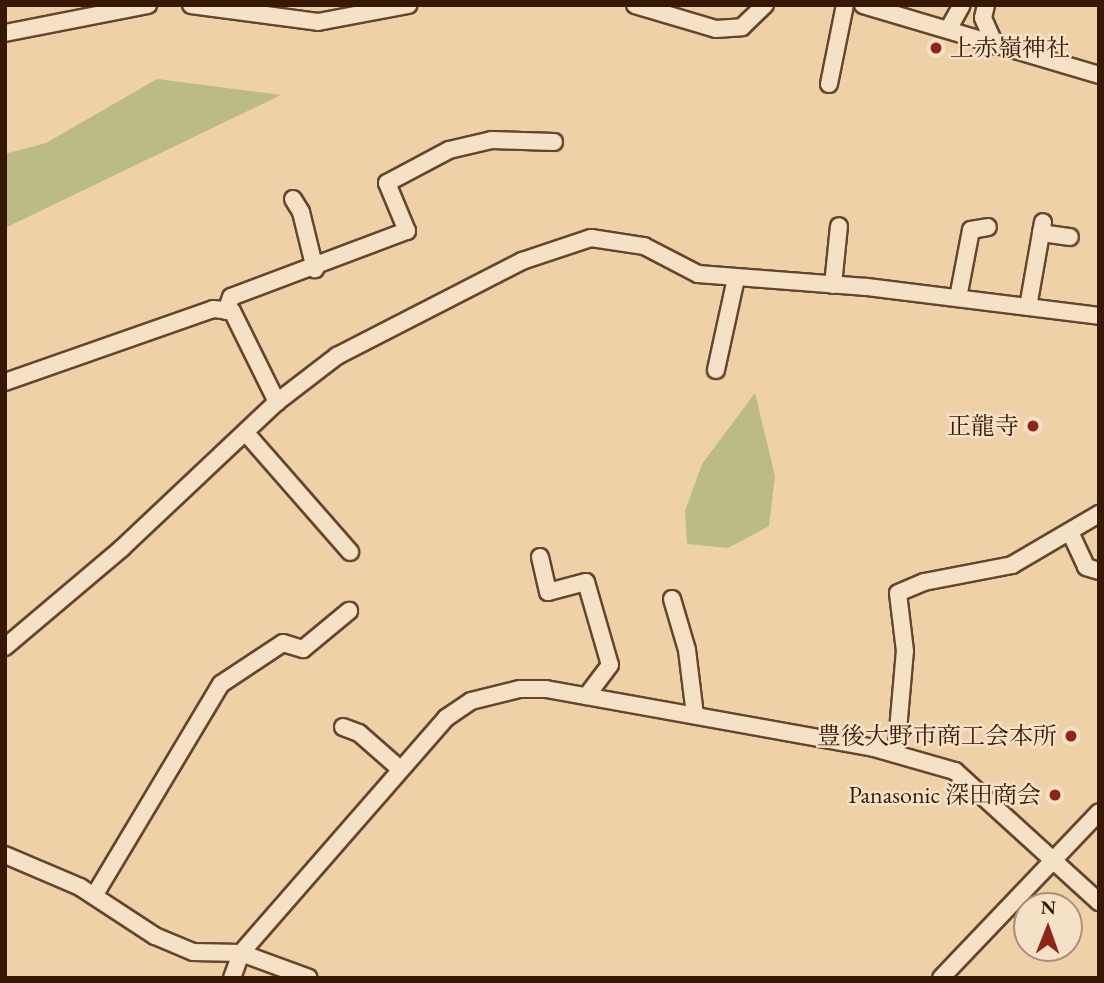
<!DOCTYPE html>
<html>
<head>
<meta charset="utf-8">
<style>
  body { margin:0 }
  #map { position:relative; width:1104px; height:983px; overflow:hidden; background:#eed1a7; font-family:"EB Garamond","Noto Serif JP",serif }
  div>[style] { position:absolute }
  .green>* { inset:0; background:#bbbb85 }
  .roads { filter:drop-shadow(2px 0 #64462d) drop-shadow(-2px 0 #64462d) drop-shadow(0 2px #64462d) drop-shadow(0 -2px #64462d) }
  .minor>* { height:16px; margin:-8px; padding:0 8px; transform-origin:8px; border-radius:8px; background:#f4e1c6 }
  .dots>* { width:19px; height:19px; translate:-50% -50%; box-sizing:border-box; border:4px solid #f4e1c6; border-radius:50% }
  span { translate:-50% -50%; white-space:nowrap; text-align:center; line-height:1.15; -webkit-text-stroke:5px #f4e1c6; paint-order:stroke }
  .poi-label { font-size:24px; color:#361804 }
  .left { translate:0 -50%; text-align:left }
  .right { translate:-100% -50%; text-align:right }
  .frame { position:absolute; inset:0; border:7px solid #361804; pointer-events:none }
  .north { position:absolute; left:1013px; top:892px; width:70px; height:70px; box-sizing:border-box; background:#f4e1c6; border:2px solid #a89178; border-radius:50%; rotate:1deg; font-size:19px; font-weight:700; line-height:28px; text-align:center; color:#361804 }
  .north::after { content:''; display:block; margin:auto; width:24px; height:32px; background:#8f2418; clip-path:polygon(50% 0,100% 100%,50% 72%,0 100%) }
</style>
</head>
<body>
<div id="map">
  <div class="green">
    <i style="clip-path:polygon(157px 79px,281px 95px,5px 228px,5px 154px,46px 143px)"></i>
    <i style="clip-path:polygon(755px 393px,775px 476px,769px 526px,728px 548px,687px 544px,685px 511px,702px 464px)"></i>
  </div>
  <div class="roads">
    <div class="minor">
      <i style="left:191px;top:5px;width:128px;rotate:7.6deg"></i>
      <i style="left:318px;top:22px;width:92px;rotate:-10.7deg"></i>
      <i style="left:635px;top:5px;width:84px;rotate:16.5deg"></i>
      <i style="left:716px;top:29px;width:26px;rotate:-4deg"></i>
      <i style="left:742px;top:27px;width:32px;rotate:-44deg"></i>
      <i style="left:863px;top:5px;width:246px;rotate:16.5deg"></i>
      <i style="left:986px;top:5px;width:13px;rotate:103deg"></i>
      <i style="left:983px;top:18px;width:30px;rotate:66deg"></i>
      <i style="left:949px;top:28px;width:26px;rotate:-61deg"></i>
      <i style="left:5px;top:33px;width:146px;rotate:-11.1deg"></i>
      <i style="left:829px;top:84px;width:81px;rotate:-78.6deg"></i>
      <i style="left:293px;top:199px;width:15px;rotate:58deg"></i>
      <i style="left:301px;top:212px;width:59px;rotate:76.2deg"></i>
      <i style="left:1041px;top:233px;width:29px;rotate:8deg"></i>
      <i style="left:833px;top:285px;width:59px;rotate:-84.2deg"></i>
      <i style="left:958px;top:298px;width:69px;rotate:-79.2deg"></i>
      <i style="left:971px;top:230px;width:17px;rotate:-10deg"></i>
      <i style="left:1028px;top:307px;width:86px;rotate:-80deg"></i>
      <i style="left:226px;top:311px;width:15px;rotate:-70deg"></i>
      <i style="left:231px;top:297px;width:188px;rotate:-20.6deg"></i>
      <i style="left:407px;top:231px;width:52px;rotate:-112.6deg"></i>
      <i style="left:387px;top:183px;width:70px;rotate:-28deg"></i>
      <i style="left:449px;top:150px;width:44px;rotate:-13.1deg"></i>
      <i style="left:492px;top:140px;width:62px;rotate:1.8deg"></i>
      <i style="left:716px;top:370px;width:94px;rotate:-77.7deg"></i>
      <i style="left:5px;top:382px;width:220px;rotate:-19.3deg"></i>
      <i style="left:213px;top:309px;width:19px;rotate:6deg"></i>
      <i style="left:232px;top:311px;width:102px;rotate:63.7deg"></i>
      <i style="left:246px;top:433px;width:158px;rotate:48.8deg"></i>
      <i style="left:1070px;top:532px;width:38px;rotate:65deg"></i>
      <i style="left:1086px;top:567px;width:14px;rotate:17deg"></i>
      <i style="left:540px;top:557px;width:36px;rotate:77deg"></i>
      <i style="left:548px;top:592px;width:39px;rotate:-15deg"></i>
      <i style="left:586px;top:582px;width:86px;rotate:73.9deg"></i>
      <i style="left:610px;top:665px;width:39px;rotate:127deg"></i>
      <i style="left:672px;top:599px;width:53px;rotate:73.6deg"></i>
      <i style="left:687px;top:650px;width:65px;rotate:83deg"></i>
      <i style="left:5px;top:647px;width:153px;rotate:-40.2deg"></i>
      <i style="left:122px;top:548px;width:213px;rotate:-43.3deg"></i>
      <i style="left:277px;top:402px;width:76px;rotate:-37.5deg"></i>
      <i style="left:337px;top:356px;width:208px;rotate:-27.2deg"></i>
      <i style="left:522px;top:261px;width:73px;rotate:-18.4deg"></i>
      <i style="left:591px;top:238px;width:54px;rotate:8.6deg"></i>
      <i style="left:644px;top:246px;width:61px;rotate:27.4deg"></i>
      <i style="left:698px;top:274px;width:169px;rotate:4.4deg"></i>
      <i style="left:867px;top:287px;width:234px;rotate:7.1deg"></i>
      <i style="left:343px;top:727px;width:17px;rotate:21deg"></i>
      <i style="left:359px;top:733px;width:55px;rotate:41.3deg"></i>
      <i style="left:896px;top:753px;width:102px;rotate:-85deg"></i>
      <i style="left:905px;top:651px;width:58px;rotate:-96.9deg"></i>
      <i style="left:898px;top:593px;width:28px;rotate:-23deg"></i>
      <i style="left:924px;top:582px;width:90px;rotate:-10.9deg"></i>
      <i style="left:1012px;top:565px;width:101px;rotate:-30.4deg"></i>
      <i style="left:5px;top:855px;width:82px;rotate:23.1deg"></i>
      <i style="left:80px;top:887px;width:90px;rotate:33.2deg"></i>
      <i style="left:155px;top:936px;width:41px;rotate:22.8deg"></i>
      <i style="left:193px;top:952px;width:48px;rotate:1.2deg"></i>
      <i style="left:241px;top:953px;width:72px;rotate:20.2deg"></i>
      <i style="left:94px;top:896px;width:247px;rotate:-59.1deg"></i>
      <i style="left:221px;top:684px;width:74px;rotate:-33.5deg"></i>
      <i style="left:283px;top:643px;width:21px;rotate:17deg"></i>
      <i style="left:303px;top:649px;width:60px;rotate:-39.6deg"></i>
      <i style="left:232px;top:978px;width:27px;rotate:-70deg"></i>
      <i style="left:241px;top:953px;width:312px;rotate:-48.9deg"></i>
      <i style="left:446px;top:718px;width:30px;rotate:-34deg"></i>
      <i style="left:471px;top:701px;width:50px;rotate:-13.8deg"></i>
      <i style="left:520px;top:689px;width:26px"></i>
      <i style="left:546px;top:689px;width:333px;rotate:10.2deg"></i>
      <i style="left:874px;top:748px;width:84px;rotate:15.9deg"></i>
      <i style="left:955px;top:771px;width:195px;rotate:42.3deg"></i>
      <i style="left:941px;top:978px;width:229px;rotate:-46.4deg"></i>
    </div>
  </div>
  <div class="dots">
    <i style="left:936px;top:48px;background:#8f2418"></i>
    <i style="left:1033px;top:426px;background:#8f2418"></i>
    <i style="left:1071px;top:736px;background:#8f2418"></i>
    <i style="left:1055px;top:795px;background:#8f2418"></i>
  </div>
  <div class="poi-label">
    <span class="left" style="left:950px;top:48px">上赤嶺神社</span>
    <span class="right" style="left:1019px;top:426px">正龍寺</span>
    <span class="right" style="left:1057px;top:736px">豊後大野市商工会本所</span>
    <span class="right" style="left:1041px;top:795px">Panasonic 深田商会</span>
  </div>
  <div class="frame"></div>
  <div class="north">N</div>
</div>
</body>
</html>
